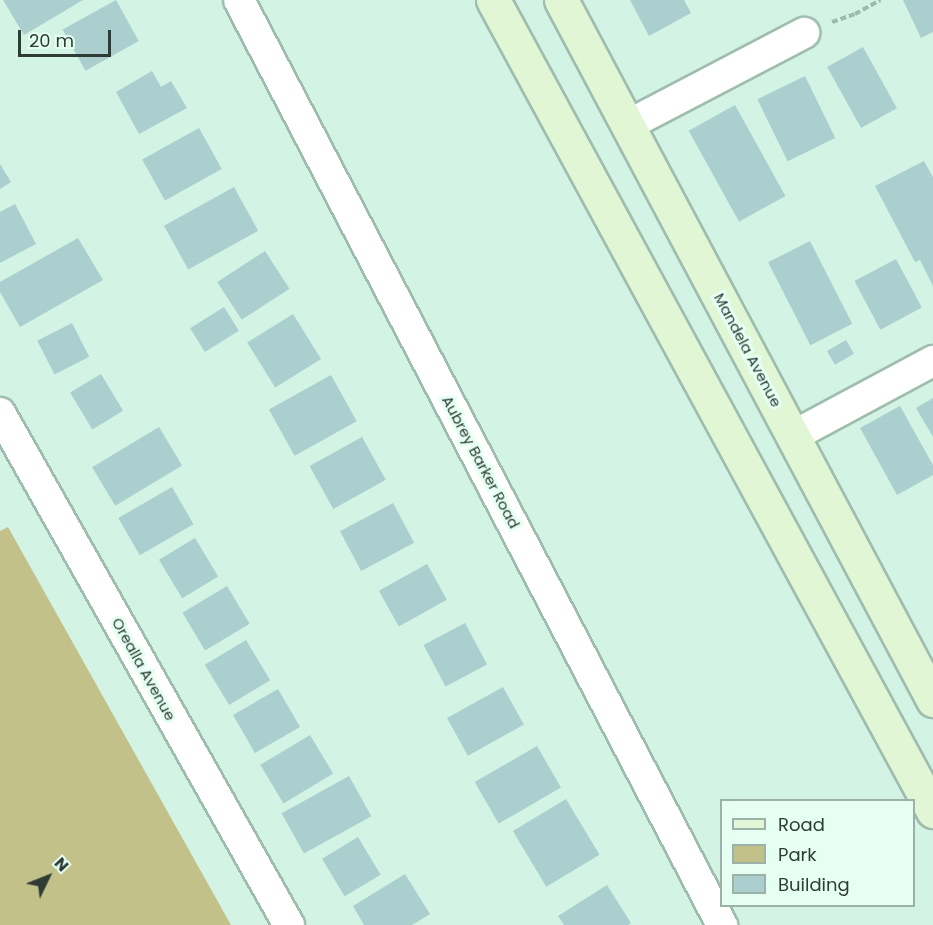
<!DOCTYPE html>
<html>
<head>
<meta charset="utf-8">
<style>
  body { margin:0 }
  #map { position:relative; width:933px; height:925px; overflow:hidden; background:#d3f3e4; font-family:Poppins,sans-serif }
  div>[style] { position:absolute }
  .green>* { inset:0; background:#c3c18a }
  .building>* { inset:0; background:#aacfce; transform-origin:0 0 }
  .path>* { height:4px; margin-top:-2px; transform-origin:0; background:repeating-linear-gradient(90deg,#9fb9ad 0 6px,transparent 0 9px) }
  .roads { filter:drop-shadow(2px 0 #9ebdaf) drop-shadow(-2px 0 #9ebdaf) drop-shadow(0 2px #9ebdaf) drop-shadow(0 -2px #9ebdaf) }
  .street>* { height:30px; margin:-15px; padding:0 15px; transform-origin:15px; border-radius:15px; background:#fff }
  .secondary>* { height:33px; margin:-16.5px; padding:0 16.5px; transform-origin:16.5px; border-radius:16.5px; background:#e0f6d4 }
  span { translate:-50% -50%; white-space:nowrap; text-align:center; line-height:1.15; -webkit-text-stroke:6px #e5fff3; paint-order:stroke }
  .street-label { font-size:15px; color:#2f3c36 }
  .legend { position:absolute; left:720px; top:799px; width:195px; height:108px; box-sizing:border-box; background:#e5fff3; border:2px solid #9cb1a7; margin:0; padding:8px 10px; list-style:none; font-size:18px; color:#2f3c36 }
  .legend li { display:flex; align-items:center; gap:12px; height:30px }
  .legend b { width:30px; border:2px solid #9cb1a7 }
  .north { position:absolute; left:18px; top:847px; width:60px; height:60px; -webkit-text-stroke:4px #e5fff3; paint-order:stroke; rotate:47deg; font-size:16px; font-weight:700; line-height:24px; text-align:center; color:#2f3c36 }
  .north::after { content:''; display:block; margin:auto; width:21px; height:27px; background:#2f3c36; clip-path:polygon(50% 0,100% 100%,50% 72%,0 100%) }
  .scale { position:absolute; left:18px; top:30px; width:93px; height:27px; box-sizing:border-box; border:3px solid #2f3c36; border-top:0; padding-left:8px; font-size:18px; line-height:21px; white-space:nowrap; color:#2f3c36; -webkit-text-stroke:4px #e5fff3; paint-order:stroke }
</style>
</head>
<body>
<div id="map">
  <div class="green">
    <i style="clip-path:polygon(8px 527px,231px 925px,0 925px,0 531px)"></i>
  </div>
  <div class="building">
    <i style="clip-path:polygon(3px 0,83px 0,24px 35px)"></i>
    <i style="left:116px;top:0;width:47px;height:61px;rotate:61deg"></i>
    <i style="clip-path:polygon(630px 0,684px 0,691px 13px,649px 36px)"></i>
    <i style="clip-path:polygon(903px 0,933px 0,933px 32px,921px 38px)"></i>
    <i style="left:863px;top:47px;width:70px;height:41px;rotate:61deg"></i>
    <i style="clip-path:polygon(152px 71px,161px 87px,171px 81px,187px 108px,139px 134px,116px 92px)"></i>
    <i style="left:805px;top:76px;width:69px;height:53px;rotate:64deg"></i>
    <i style="left:735px;top:105px;width:104px;height:53px;rotate:61deg"></i>
    <i style="left:199px;top:128px;width:47px;height:65px;rotate:61deg"></i>
    <i style="clip-path:polygon(924px 161px,933px 177px,933px 286px,920px 260px,915px 262px,875px 186px)"></i>
    <i style="clip-path:polygon(0 164px,11px 182px,0 189px)"></i>
    <i style="left:234px;top:187px;width:50px;height:80px;rotate:61deg"></i>
    <i style="clip-path:polygon(15px 204px,36px 244px,0 263px,0 212px)"></i>
    <i style="clip-path:polygon(78px 238px,103px 280px,20px 327px,0 292px,0 282px)"></i>
    <i style="left:810px;top:241px;width:93px;height:47px;rotate:63deg"></i>
    <i style="left:265px;top:251px;width:45px;height:57px;rotate:57deg"></i>
    <i style="left:896px;top:259px;width:55px;height:47px;rotate:62deg"></i>
    <i style="left:224px;top:307px;width:28px;height:40px;rotate:58deg"></i>
    <i style="left:293px;top:314px;width:53px;height:54px;rotate:58deg"></i>
    <i style="left:72px;top:323px;width:38px;height:39px;rotate:63deg"></i>
    <i style="left:846px;top:340px;width:16px;height:22px;rotate:60deg"></i>
    <i style="left:101px;top:374px;width:43px;height:36px;rotate:59deg"></i>
    <i style="left:331px;top:375px;width:53px;height:71px;rotate:61deg"></i>
    <i style="clip-path:polygon(933px 398px,933px 437px,916px 408px)"></i>
    <i style="clip-path:polygon(900px 406px,933px 465px,933px 475px,897px 495px,860px 428px)"></i>
    <i style="left:159px;top:427px;width:45px;height:78px;rotate:59deg"></i>
    <i style="left:362px;top:437px;width:49px;height:60px;rotate:61deg"></i>
    <i style="left:172px;top:487px;width:43px;height:62px;rotate:60deg"></i>
    <i style="left:393px;top:503px;width:45px;height:60px;rotate:62deg"></i>
    <i style="left:195px;top:538px;width:45px;height:42px;rotate:59deg"></i>
    <i style="left:427px;top:564px;width:41px;height:55px;rotate:61deg"></i>
    <i style="left:227px;top:586px;width:44px;height:52px;rotate:59deg"></i>
    <i style="left:465px;top:623px;width:47px;height:47px;rotate:62deg"></i>
    <i style="left:246px;top:640px;width:47px;height:48px;rotate:59deg"></i>
    <i style="left:503px;top:687px;width:43px;height:64px;rotate:61deg"></i>
    <i style="left:278px;top:689px;width:44px;height:52px;rotate:60deg"></i>
    <i style="left:310px;top:735px;width:45px;height:58px;rotate:59deg"></i>
    <i style="left:537px;top:746px;width:48px;height:72px;rotate:60deg"></i>
    <i style="left:349px;top:776px;width:46px;height:77px;rotate:61deg"></i>
    <i style="left:566px;top:799px;width:65px;height:62px;rotate:59deg"></i>
    <i style="left:358px;top:837px;width:44px;height:42px;rotate:59deg"></i>
    <i style="clip-path:polygon(405px 874px,430px 914px,412px 925px,364px 925px,353px 906px)"></i>
    <i style="clip-path:polygon(607px 885px,631px 923px,628px 925px,564px 925px,558px 916px)"></i>
  </div>
  <div class="path">
    <i style="left:832px;top:22px;width:24px;rotate:-19deg"></i>
    <i style="left:855px;top:14px;width:29px;rotate:-29deg"></i>
  </div>
  <div class="roads">
    <div class="street">
      <i style="left:239px;top:0;width:1044px;rotate:62.43deg"></i>
      <i style="left:628px;top:125px;width:199px;rotate:-27.6deg"></i>
      <i style="left:0;top:413px;width:588px;rotate:60.56deg"></i>
      <i style="left:793px;top:436px;width:159px;rotate:-28.2deg"></i>
    </div>
    <div class="secondary">
      <i style="left:493px;top:0;width:923px;rotate:61.52deg"></i>
      <i style="left:561px;top:0;width:793px;rotate:62.01deg"></i>
    </div>
  </div>
  <div class="street-label">
    <span style="left:748px;top:350px;rotate:62deg">Mandela Avenue</span>
    <span style="left:481px;top:462px;rotate:62deg">Aubrey Barker Road</span>
    <span style="left:144px;top:669px;rotate:61deg">Orealla Avenue</span>
  </div>
  <ul class="legend">
  <li><b style="height:8px;background:#e0f6d4"></b>Road</li>
  <li><b style="height:16px;background:#c3c18a"></b>Park</li>
  <li><b style="height:16px;background:#aacfce"></b>Building</li>
  </ul>
  <div class="north">N</div>
  <div class="scale">20 m</div>
</div>
</body>
</html>
